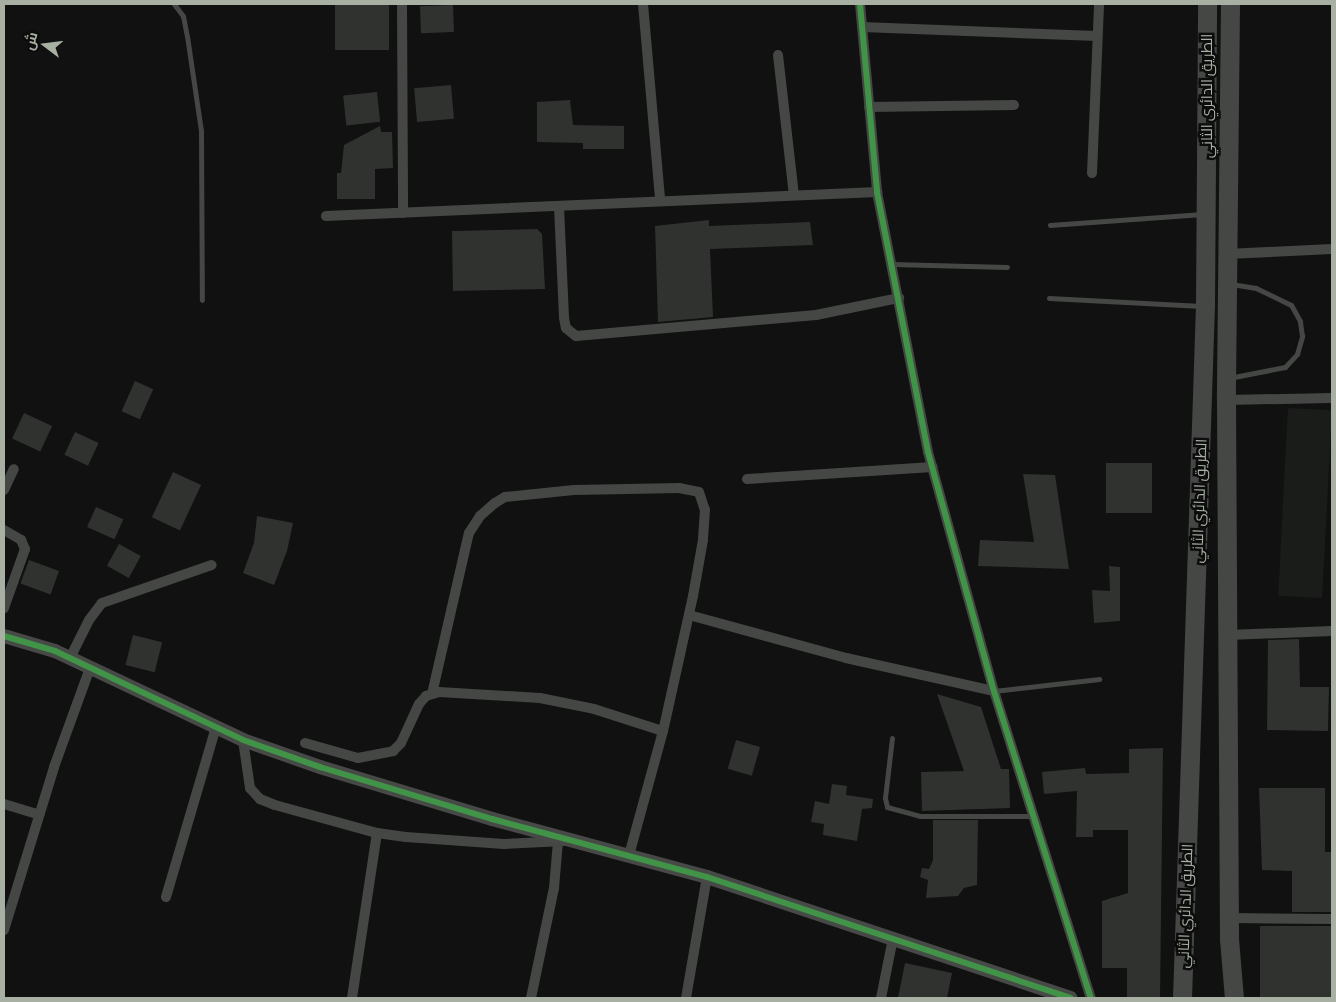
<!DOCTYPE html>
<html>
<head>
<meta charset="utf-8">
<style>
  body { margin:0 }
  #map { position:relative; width:1336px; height:1002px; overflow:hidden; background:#101110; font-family:Commissioner,Cairo,sans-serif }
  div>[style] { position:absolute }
  .built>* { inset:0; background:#1a1c1a; transform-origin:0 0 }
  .building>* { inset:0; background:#2f322f; transform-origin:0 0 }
  .lane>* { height:5px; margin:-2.5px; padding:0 2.5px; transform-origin:2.5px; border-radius:2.5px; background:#444743 }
  .street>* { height:10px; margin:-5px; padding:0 5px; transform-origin:5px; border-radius:5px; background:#444743 }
  .secondary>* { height:14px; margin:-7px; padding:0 7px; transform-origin:7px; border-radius:7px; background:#464946 }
  .highway>* { height:19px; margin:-9.5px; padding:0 9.5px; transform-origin:9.5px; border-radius:9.5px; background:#454745 }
  .cycleway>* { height:6px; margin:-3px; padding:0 3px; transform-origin:3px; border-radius:3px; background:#419447 }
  span { translate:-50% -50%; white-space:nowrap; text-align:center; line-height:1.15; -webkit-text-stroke:5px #0b0c0b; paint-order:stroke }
  .street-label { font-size:15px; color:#a7b0a3 }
  .frame { position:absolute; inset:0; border:5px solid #a7b0a3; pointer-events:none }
  .north { position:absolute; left:20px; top:20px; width:50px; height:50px; -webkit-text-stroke:4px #0b0c0b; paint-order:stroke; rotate:285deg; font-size:14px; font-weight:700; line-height:20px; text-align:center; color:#a7b0a3 }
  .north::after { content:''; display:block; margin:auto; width:18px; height:22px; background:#a7b0a3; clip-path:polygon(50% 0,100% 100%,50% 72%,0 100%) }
</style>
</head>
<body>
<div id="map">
  <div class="built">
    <i style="left:1288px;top:408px;width:44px;height:188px;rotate:3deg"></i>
  </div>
  <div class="building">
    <i style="left:335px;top:4px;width:54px;height:46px"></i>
    <i style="left:453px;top:5px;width:27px;height:33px;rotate:88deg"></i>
    <i style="left:451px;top:85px;width:34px;height:37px;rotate:85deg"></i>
    <i style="left:377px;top:92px;width:30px;height:34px;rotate:84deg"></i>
    <i style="clip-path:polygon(570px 100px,573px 125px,624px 126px,624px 149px,583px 149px,583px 143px,537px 142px,537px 102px)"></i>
    <i style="clip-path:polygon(380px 126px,381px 132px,392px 132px,393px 168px,375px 169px,375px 199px,337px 199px,337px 173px,341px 173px,344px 145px)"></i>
    <i style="clip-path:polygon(709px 220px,709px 226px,810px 222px,813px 245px,710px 249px,713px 317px,658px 322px,655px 226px)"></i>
    <i style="clip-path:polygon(537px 229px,542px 234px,545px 289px,453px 291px,452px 231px)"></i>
    <i style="left:135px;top:381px;width:20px;height:33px;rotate:24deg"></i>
    <i style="left:24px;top:413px;width:31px;height:28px;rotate:25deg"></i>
    <i style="left:75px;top:432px;width:26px;height:25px;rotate:25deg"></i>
    <i style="left:1152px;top:463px;width:50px;height:46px;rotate:90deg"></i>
    <i style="left:173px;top:472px;width:31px;height:50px;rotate:25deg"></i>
    <i style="clip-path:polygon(1023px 474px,1055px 475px,1069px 569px,978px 566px,980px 540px,1034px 542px)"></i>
    <i style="left:96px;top:507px;width:30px;height:22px;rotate:24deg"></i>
    <i style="clip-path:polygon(257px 516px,293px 523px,287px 551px,274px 585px,243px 573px,254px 543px)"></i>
    <i style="left:119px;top:544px;width:25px;height:25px;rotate:29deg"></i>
    <i style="left:29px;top:560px;width:32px;height:25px;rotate:20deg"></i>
    <i style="clip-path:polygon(1109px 566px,1120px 567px,1120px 621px,1094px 623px,1092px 590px,1110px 591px)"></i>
    <i style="left:133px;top:635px;width:30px;height:31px;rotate:14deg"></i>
    <i style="clip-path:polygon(1299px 639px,1300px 687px,1329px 687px,1328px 731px,1267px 730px,1268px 640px)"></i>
    <i style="clip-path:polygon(937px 694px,981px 707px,1001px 769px,1009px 769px,1010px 808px,922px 811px,921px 772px,964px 771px)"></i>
    <i style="left:736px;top:740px;width:25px;height:30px;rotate:16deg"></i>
    <i style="clip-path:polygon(1163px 748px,1160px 998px,1127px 998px,1127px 968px,1102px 968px,1102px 901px,1128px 893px,1128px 830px,1093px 830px,1093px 837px,1076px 837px,1077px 791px,1044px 794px,1042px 772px,1085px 768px,1086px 774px,1129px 773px,1129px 749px)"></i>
    <i style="clip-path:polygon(832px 784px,847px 786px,846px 795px,873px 799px,872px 808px,862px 809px,857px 841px,823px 835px,824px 824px,811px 822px,815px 801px,829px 804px)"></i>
    <i style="clip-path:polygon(1259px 788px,1325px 788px,1325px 852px,1332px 852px,1332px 912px,1292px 912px,1292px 871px,1262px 870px)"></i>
    <i style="clip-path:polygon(933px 820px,978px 820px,977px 885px,964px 888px,958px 896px,926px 898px,928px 880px,920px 877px,922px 868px,929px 869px,933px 860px)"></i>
    <i style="left:1260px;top:926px;width:72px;height:72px"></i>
    <i style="clip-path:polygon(905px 963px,952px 973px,947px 998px,898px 998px)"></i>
  </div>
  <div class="lane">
    <i style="left:174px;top:4px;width:15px;rotate:53deg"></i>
    <i style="left:183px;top:16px;width:20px;rotate:79deg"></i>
    <i style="left:187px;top:36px;width:96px;rotate:81.6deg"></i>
    <i style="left:201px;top:131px;width:169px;rotate:89.7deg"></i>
    <i style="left:1050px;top:225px;width:153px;rotate:-4.1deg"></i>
    <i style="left:892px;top:264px;width:115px;rotate:1.5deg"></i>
    <i style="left:1049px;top:298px;width:153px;rotate:3deg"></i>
    <i style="left:1229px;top:378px;width:57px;rotate:-11.1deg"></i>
    <i style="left:1285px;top:367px;width:18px;rotate:-47deg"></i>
    <i style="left:1297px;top:354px;width:19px;rotate:-74deg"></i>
    <i style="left:1302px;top:336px;width:15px;rotate:-98deg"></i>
    <i style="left:1300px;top:321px;width:18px;rotate:-119deg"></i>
    <i style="left:1291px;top:305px;width:39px;rotate:-154deg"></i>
    <i style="left:1256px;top:288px;width:25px;rotate:-171deg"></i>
    <i style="left:994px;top:691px;width:106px;rotate:-6.5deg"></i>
    <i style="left:892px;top:738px;width:60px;rotate:96.7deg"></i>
    <i style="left:885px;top:798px;width:9px;rotate:77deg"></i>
    <i style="left:887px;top:807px;width:34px;rotate:15deg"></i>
    <i style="left:920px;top:816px;width:113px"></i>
  </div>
  <div class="street">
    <i style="left:402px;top:4px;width:209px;rotate:89.7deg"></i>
    <i style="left:643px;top:4px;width:197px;rotate:85deg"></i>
    <i style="left:860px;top:4px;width:189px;rotate:84.8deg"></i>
    <i style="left:877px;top:192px;width:265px;rotate:78.9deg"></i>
    <i style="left:928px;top:452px;width:248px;rotate:74.6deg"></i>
    <i style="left:994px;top:691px;width:322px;rotate:72.5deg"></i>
    <i style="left:862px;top:27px;width:235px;rotate:2.2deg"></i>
    <i style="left:778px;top:55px;width:141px;rotate:83.5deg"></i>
    <i style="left:869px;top:107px;width:145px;rotate:-0.8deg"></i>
    <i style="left:1092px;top:173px;width:169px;rotate:-87.6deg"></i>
    <i style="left:559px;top:207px;width:111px;rotate:87.4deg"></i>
    <i style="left:564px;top:318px;width:10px;rotate:79deg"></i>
    <i style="left:566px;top:328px;width:13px;rotate:39deg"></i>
    <i style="left:576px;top:336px;width:241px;rotate:-5deg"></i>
    <i style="left:816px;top:315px;width:85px;rotate:-11.6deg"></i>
    <i style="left:326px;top:216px;width:552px;rotate:-2.49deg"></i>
    <i style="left:1227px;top:254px;width:105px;rotate:-2.7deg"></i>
    <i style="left:1226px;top:400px;width:106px;rotate:-1.1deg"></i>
    <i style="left:747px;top:479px;width:186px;rotate:-3.7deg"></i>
    <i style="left:4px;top:490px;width:23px;rotate:-65deg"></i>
    <i style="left:4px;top:530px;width:20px;rotate:30deg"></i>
    <i style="left:21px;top:540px;width:10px;rotate:66deg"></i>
    <i style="left:25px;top:549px;width:63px;rotate:109.6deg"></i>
    <i style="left:689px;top:615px;width:163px;rotate:15.3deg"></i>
    <i style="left:846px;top:658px;width:152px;rotate:12.6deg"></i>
    <i style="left:1228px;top:635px;width:104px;rotate:-2.2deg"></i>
    <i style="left:70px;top:658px;width:42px;rotate:-63.4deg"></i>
    <i style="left:89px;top:620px;width:21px;rotate:-53deg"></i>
    <i style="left:102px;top:603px;width:116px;rotate:-19.1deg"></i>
    <i style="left:432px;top:694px;width:165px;rotate:-77.1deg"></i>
    <i style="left:469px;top:533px;width:20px;rotate:-57deg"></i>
    <i style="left:480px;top:516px;width:20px;rotate:-41deg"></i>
    <i style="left:495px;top:503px;width:12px;rotate:-31deg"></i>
    <i style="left:505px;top:497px;width:69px;rotate:-5.8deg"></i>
    <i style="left:574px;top:490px;width:105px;rotate:-1.1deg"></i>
    <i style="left:679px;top:488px;width:20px;rotate:11deg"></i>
    <i style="left:699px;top:492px;width:19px;rotate:72deg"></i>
    <i style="left:705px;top:510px;width:30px;rotate:94deg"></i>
    <i style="left:703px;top:540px;width:57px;rotate:100.1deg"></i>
    <i style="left:693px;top:596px;width:138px;rotate:102.5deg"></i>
    <i style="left:663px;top:731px;width:129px;rotate:105.3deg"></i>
    <i style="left:243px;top:740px;width:49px;rotate:81.7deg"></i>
    <i style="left:250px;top:788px;width:15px;rotate:48deg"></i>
    <i style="left:260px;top:799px;width:16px;rotate:22deg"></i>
    <i style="left:275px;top:805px;width:106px;rotate:15.4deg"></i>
    <i style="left:377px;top:833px;width:29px;rotate:8deg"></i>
    <i style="left:406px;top:837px;width:98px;rotate:4.1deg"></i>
    <i style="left:504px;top:844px;width:60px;rotate:-2.9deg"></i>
    <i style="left:305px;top:743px;width:55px;rotate:15.8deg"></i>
    <i style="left:358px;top:758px;width:36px;rotate:-11deg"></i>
    <i style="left:393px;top:751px;width:11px;rotate:-45deg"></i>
    <i style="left:401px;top:743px;width:43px;rotate:-65.2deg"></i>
    <i style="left:419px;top:704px;width:11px;rotate:-49deg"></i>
    <i style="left:426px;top:696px;width:14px;rotate:-17deg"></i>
    <i style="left:439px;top:692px;width:101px;rotate:3.4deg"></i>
    <i style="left:540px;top:698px;width:55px;rotate:11.5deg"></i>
    <i style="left:594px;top:709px;width:72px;rotate:17.7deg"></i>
    <i style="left:4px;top:804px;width:37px;rotate:17deg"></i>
    <i style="left:166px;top:897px;width:177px;rotate:-73.6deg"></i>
    <i style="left:1230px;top:918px;width:102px;rotate:0.6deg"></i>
    <i style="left:4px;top:930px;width:170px;rotate:-72.9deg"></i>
    <i style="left:54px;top:767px;width:105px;rotate:-70deg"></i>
    <i style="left:352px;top:998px;width:167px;rotate:-81.4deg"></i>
    <i style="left:531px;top:998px;width:112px;rotate:-78.2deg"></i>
    <i style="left:554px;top:888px;width:47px;rotate:-85.1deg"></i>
    <i style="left:686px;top:998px;width:123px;rotate:-80.2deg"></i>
    <i style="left:881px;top:998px;width:61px;rotate:-78.7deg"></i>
  </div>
  <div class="secondary">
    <i style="left:4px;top:636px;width:53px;rotate:16.4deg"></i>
    <i style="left:55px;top:651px;width:208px;rotate:25.3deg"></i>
    <i style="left:243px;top:740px;width:82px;rotate:19.3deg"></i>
    <i style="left:320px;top:767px;width:180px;rotate:16.8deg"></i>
    <i style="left:492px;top:819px;width:223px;rotate:15.1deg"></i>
    <i style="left:707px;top:877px;width:383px;rotate:18.4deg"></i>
  </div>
  <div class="highway">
    <i style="left:1230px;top:4px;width:396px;rotate:90.6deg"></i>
    <i style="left:1226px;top:400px;width:539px;rotate:89.68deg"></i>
    <i style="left:1229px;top:939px;width:59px;rotate:85.2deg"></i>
    <i style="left:1182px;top:998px;width:692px;rotate:-88.1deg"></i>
    <i style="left:1205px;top:306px;width:302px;rotate:-89.6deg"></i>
  </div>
  <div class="cycleway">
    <i style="left:860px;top:4px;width:189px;rotate:84.8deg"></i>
    <i style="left:877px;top:192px;width:265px;rotate:78.9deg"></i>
    <i style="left:928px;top:452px;width:248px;rotate:74.6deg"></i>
    <i style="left:994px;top:691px;width:322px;rotate:72.5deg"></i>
    <i style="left:4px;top:636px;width:53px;rotate:16.4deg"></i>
    <i style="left:55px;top:651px;width:208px;rotate:25.3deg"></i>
    <i style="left:243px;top:740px;width:82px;rotate:19.3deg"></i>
    <i style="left:320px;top:767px;width:180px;rotate:16.8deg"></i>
    <i style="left:492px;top:819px;width:223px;rotate:15.1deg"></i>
    <i style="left:707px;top:877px;width:383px;rotate:18.4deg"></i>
  </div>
  <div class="street-label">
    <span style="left:1207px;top:96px;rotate:-90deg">الطريق الدائري الثاني</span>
    <span style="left:1199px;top:501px;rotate:-88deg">الطريق الدائري الثاني</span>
    <span style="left:1185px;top:906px;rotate:-88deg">الطريق الدائري الثاني</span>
  </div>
  <div class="frame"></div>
  <div class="north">ش</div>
</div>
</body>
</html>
